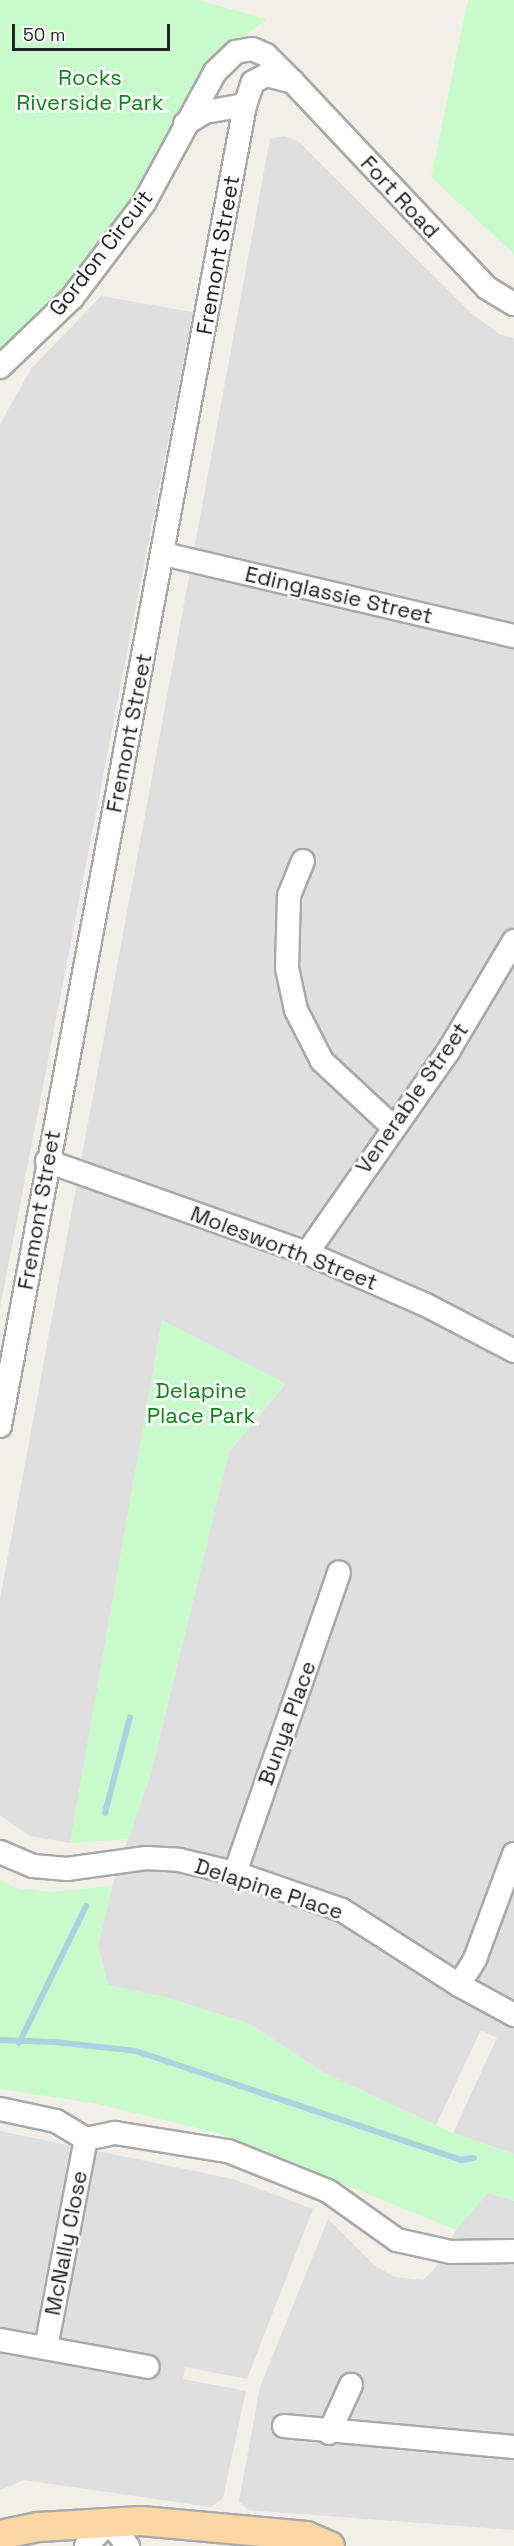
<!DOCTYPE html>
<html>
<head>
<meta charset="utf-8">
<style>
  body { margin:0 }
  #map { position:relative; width:514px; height:2546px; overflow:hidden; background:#f2efe9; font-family:"Space Grotesk",sans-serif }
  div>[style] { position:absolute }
  .residential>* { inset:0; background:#e0dfdf }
  .park>* { inset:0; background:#c8facc }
  .stream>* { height:6px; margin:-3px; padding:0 3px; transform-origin:3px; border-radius:3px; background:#aad3df }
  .roads { filter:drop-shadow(2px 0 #a9a9a9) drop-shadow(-2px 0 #a9a9a9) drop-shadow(0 2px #a9a9a9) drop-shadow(0 -2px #a9a9a9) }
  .minor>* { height:22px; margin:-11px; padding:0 11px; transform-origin:11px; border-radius:11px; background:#fff }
  .major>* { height:28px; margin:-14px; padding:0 14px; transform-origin:14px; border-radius:14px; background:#fcd6a4 }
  span { translate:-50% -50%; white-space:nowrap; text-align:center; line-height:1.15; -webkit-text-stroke:5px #fff; paint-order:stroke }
  .park-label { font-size:22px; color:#0c8416 }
  .street-label { font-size:22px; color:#222 }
  .scale { position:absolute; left:12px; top:24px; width:158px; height:27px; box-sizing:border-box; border:3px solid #222; border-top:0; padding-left:8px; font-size:18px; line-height:21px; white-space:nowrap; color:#222; -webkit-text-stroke:4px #fff; paint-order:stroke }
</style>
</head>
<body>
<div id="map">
  <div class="residential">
    <i style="clip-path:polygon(284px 136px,298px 141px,471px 313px,501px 335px,514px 338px,514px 2154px,453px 2133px,497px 2038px,481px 2030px,436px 2125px,324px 2073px,250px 2024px,168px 1998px,108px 1985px,98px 1946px,112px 1886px,151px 1773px,229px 1452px,285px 1384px,162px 1320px,70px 1843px,30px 1836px,0 1815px,0 1599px,270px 139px)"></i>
    <i style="clip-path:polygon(101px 296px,193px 312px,0 1308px,0 424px,31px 369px)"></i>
    <i style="clip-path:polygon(0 2131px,233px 2179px,313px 2209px,247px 2379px,185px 2367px,183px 2379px,246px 2391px,223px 2498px,211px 2507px,24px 2480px,0 2490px)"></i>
    <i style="clip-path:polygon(488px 2192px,514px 2201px,514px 2530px,248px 2510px,239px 2501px,260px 2387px,328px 2219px,373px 2264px,394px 2277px,423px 2280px,436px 2267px,456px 2230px)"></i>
  </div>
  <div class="park">
    <i style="clip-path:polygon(0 0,198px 0,267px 19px,206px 65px,137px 194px,44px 315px,0 356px)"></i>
    <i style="clip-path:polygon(468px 0,514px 0,514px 254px,431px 177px)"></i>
    <i style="clip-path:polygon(162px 1320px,285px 1383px,229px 1452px,151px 1773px,129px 1839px,70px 1843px)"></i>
    <i style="clip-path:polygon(0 1879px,16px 1888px,51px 1892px,112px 1886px,98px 1946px,108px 1985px,168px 1998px,250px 2024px,324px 2073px,453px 2133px,514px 2154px,514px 2201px,488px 2193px,456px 2230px,221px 2134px,98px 2104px,0 2089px)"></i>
  </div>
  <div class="stream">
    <i style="left:105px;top:1813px;width:99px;rotate:-75.4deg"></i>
    <i style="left:0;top:2040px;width:55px;rotate:2.1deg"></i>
    <i style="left:55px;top:2042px;width:81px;rotate:6.3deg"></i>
    <i style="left:136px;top:2051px;width:343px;rotate:18.5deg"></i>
    <i style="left:461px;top:2160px;width:13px;rotate:-9deg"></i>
    <i style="left:19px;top:2043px;width:153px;rotate:-63.9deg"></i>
  </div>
  <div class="roads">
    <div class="minor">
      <i style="left:185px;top:124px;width:23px;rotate:-31deg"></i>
      <i style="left:205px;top:112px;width:41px;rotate:-9.9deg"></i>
      <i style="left:0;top:367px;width:100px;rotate:-43.8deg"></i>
      <i style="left:72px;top:298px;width:119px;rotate:-52.8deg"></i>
      <i style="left:144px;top:203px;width:149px;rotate:-61.5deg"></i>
      <i style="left:215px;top:72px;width:29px;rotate:-44deg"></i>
      <i style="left:236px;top:52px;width:16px;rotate:-11deg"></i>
      <i style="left:252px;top:49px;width:15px;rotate:23deg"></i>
      <i style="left:266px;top:55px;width:38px;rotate:45deg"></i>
      <i style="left:293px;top:82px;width:283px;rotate:46.7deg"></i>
      <i style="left:487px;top:288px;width:31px;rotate:31deg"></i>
      <i style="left:164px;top:554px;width:359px;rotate:13.2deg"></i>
      <i style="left:303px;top:861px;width:38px;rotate:112deg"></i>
      <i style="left:289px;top:896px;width:72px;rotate:91.6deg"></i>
      <i style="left:287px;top:968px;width:43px;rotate:77.9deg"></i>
      <i style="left:296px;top:1010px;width:57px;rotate:63deg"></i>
      <i style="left:322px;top:1061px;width:98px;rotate:42.9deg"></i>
      <i style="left:47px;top:1161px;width:276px;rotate:19.5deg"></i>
      <i style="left:307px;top:1253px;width:130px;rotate:23.6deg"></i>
      <i style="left:426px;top:1305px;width:99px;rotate:27.6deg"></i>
      <i style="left:307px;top:1253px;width:248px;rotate:-55deg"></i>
      <i style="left:449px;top:1050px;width:127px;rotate:-59.2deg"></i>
      <i style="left:0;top:1426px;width:1344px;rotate:-79.49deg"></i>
      <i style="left:245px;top:105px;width:24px;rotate:-71deg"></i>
      <i style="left:253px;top:82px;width:16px;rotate:-27deg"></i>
      <i style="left:267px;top:75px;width:27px;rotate:15deg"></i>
      <i style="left:0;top:1852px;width:36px;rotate:23deg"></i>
      <i style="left:33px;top:1866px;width:34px;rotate:5deg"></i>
      <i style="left:67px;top:1869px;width:80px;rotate:-7.9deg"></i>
      <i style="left:146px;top:1858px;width:33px;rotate:3deg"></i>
      <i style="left:179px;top:1860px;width:57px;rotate:13.1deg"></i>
      <i style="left:235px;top:1873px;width:113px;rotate:19.1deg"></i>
      <i style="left:342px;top:1910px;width:139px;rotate:32.7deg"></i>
      <i style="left:459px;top:1985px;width:63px;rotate:28.6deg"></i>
      <i style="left:235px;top:1873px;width:318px;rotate:-70.9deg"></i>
      <i style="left:459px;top:1985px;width:31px;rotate:-58deg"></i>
      <i style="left:475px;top:1959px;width:112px;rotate:-69.6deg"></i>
      <i style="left:0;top:2109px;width:57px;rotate:12.1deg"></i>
      <i style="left:56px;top:2121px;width:35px;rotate:31deg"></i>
      <i style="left:86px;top:2139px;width:30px;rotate:-12deg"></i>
      <i style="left:115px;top:2133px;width:114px;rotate:9.1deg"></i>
      <i style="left:228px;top:2151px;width:108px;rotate:21.8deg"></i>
      <i style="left:328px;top:2191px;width:85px;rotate:35.4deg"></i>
      <i style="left:397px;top:2240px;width:55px;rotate:12.5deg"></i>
      <i style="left:451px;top:2252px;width:63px;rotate:-0.9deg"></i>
      <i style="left:0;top:2340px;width:150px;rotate:10.3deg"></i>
      <i style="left:46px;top:2348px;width:213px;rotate:-79.2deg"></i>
      <i style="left:284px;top:2426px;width:231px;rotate:5.2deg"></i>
      <i style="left:329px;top:2433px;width:53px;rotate:-65.4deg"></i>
      <i style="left:86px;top:2546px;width:33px;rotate:-46deg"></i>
      <i style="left:109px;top:2522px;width:31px;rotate:52deg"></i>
    </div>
    <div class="major">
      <i style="left:0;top:2535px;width:40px;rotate:-12deg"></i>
      <i style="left:39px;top:2527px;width:102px;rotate:-3.4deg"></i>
      <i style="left:141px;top:2521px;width:166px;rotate:5.2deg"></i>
      <i style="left:306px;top:2536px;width:26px;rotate:23deg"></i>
    </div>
  </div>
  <div class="park-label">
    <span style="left:90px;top:90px">Rocks<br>Riverside Park</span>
    <span style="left:201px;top:1403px">Delapine<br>Place Park</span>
  </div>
  <div class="street-label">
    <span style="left:400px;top:197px;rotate:47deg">Fort Road</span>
    <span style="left:101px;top:253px;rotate:-52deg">Gordon Circuit</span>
    <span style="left:218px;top:255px;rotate:-80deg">Fremont Street</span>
    <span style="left:339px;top:595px;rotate:13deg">Edinglassie Street</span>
    <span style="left:129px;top:733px;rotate:-79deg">Fremont Street</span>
    <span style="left:412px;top:1098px;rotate:-55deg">Venerable Street</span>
    <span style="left:39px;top:1210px;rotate:-80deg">Fremont Street</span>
    <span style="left:284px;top:1248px;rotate:21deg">Molesworth Street</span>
    <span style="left:287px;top:1723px;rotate:-70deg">Bunya Place</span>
    <span style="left:269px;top:1889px;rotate:18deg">Delapine Place</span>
    <span style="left:66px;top:2243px;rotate:-79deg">McNally Close</span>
  </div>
  <div class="scale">50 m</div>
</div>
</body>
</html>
